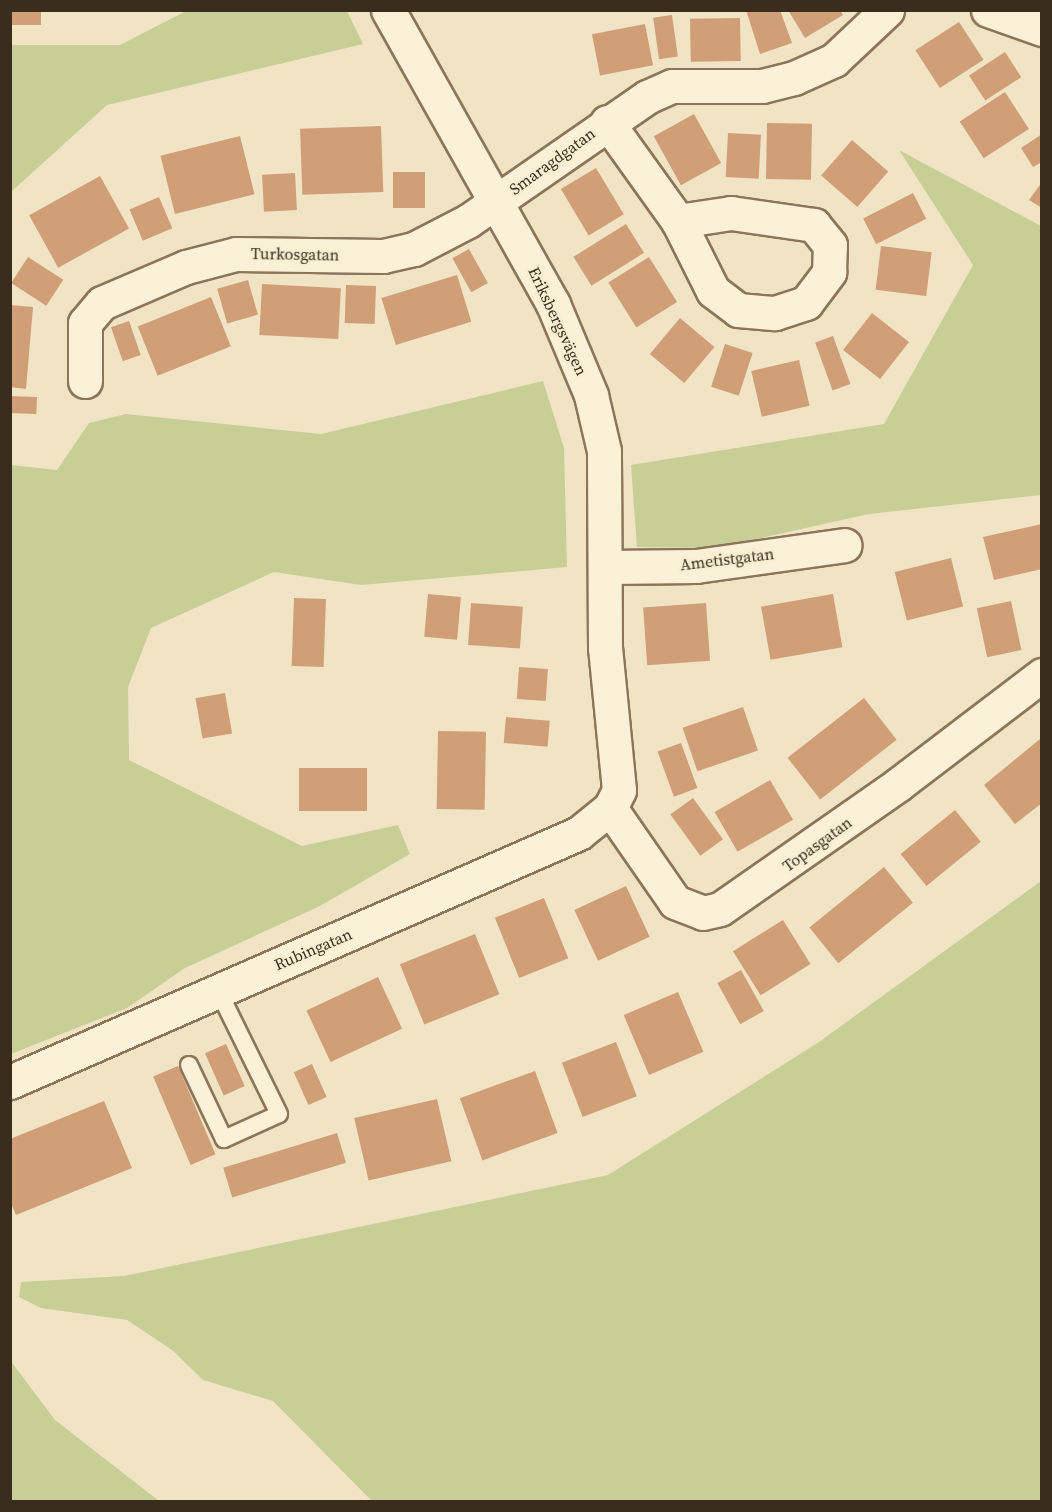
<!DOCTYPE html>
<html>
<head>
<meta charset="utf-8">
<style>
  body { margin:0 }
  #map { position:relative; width:1052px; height:1512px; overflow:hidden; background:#f0e4c4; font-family:"Source Serif 4",serif }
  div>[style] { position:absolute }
  .green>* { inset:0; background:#c7cf97 }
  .building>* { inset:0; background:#d09f78; transform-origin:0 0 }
  .roads { filter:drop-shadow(2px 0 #8c7559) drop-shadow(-2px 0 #8c7559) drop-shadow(0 2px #8c7559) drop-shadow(0 -2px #8c7559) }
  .service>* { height:16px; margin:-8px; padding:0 8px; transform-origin:8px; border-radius:8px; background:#faf1d8 }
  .minor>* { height:33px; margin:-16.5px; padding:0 16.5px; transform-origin:16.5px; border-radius:16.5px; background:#faf1d8 }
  span { translate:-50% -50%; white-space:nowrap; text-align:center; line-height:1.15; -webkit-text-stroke:5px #f7eed4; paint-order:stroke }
  .street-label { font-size:16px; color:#3b2d1e }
  .frame { position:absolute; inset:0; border:12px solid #3b2d1e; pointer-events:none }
</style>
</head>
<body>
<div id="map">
  <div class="green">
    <i style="clip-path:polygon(186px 11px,347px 11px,363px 44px,107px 105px,11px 192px,11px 45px,120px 45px)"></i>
    <i style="clip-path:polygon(899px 150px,1041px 226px,1041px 495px,869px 514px,716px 548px,637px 547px,631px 465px,884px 424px,973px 265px)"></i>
    <i style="clip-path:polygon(543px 381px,564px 448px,567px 567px,361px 585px,274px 572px,151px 628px,128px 687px,129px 760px,302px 846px,398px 825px,410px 854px,320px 906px,185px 968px,127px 1008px,11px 1054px,11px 465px,57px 470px,89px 423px,126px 414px,321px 434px)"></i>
    <i style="clip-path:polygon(1041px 881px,1041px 1501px,372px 1501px,273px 1401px,203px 1380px,172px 1350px,127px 1320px,41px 1308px,19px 1297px,21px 1282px,124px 1276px,608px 1175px,819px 1042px)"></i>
    <i style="clip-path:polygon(10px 1360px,55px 1420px,159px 1501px,11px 1501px)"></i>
  </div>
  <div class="building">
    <i style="left:10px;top:10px;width:31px;height:15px"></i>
    <i style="clip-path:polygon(746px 10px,780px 10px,792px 43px,760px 54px)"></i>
    <i style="clip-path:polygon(788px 10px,840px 10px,843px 15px,805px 38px)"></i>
    <i style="left:672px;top:15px;width:42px;height:19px;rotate:82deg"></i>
    <i style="left:740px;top:18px;width:43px;height:50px;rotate:89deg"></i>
    <i style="left:959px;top:22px;width:45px;height:52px;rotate:57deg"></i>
    <i style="left:645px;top:24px;width:42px;height:54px;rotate:79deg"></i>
    <i style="left:1005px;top:52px;width:30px;height:43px;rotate:57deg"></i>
    <i style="left:1005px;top:92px;width:44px;height:54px;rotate:57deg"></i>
    <i style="left:694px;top:114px;width:56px;height:46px;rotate:61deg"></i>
    <i style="left:767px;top:123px;width:45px;height:56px;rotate:1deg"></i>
    <i style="left:381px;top:126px;width:66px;height:81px;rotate:88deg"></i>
    <i style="left:728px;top:133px;width:33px;height:44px;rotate:3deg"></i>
    <i style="clip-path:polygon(1042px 134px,1042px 162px,1033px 167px,1021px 148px)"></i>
    <i style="left:240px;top:136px;width:60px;height:82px;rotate:76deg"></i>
    <i style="left:852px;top:140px;width:48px;height:47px;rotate:41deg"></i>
    <i style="left:596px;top:168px;width:54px;height:41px;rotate:59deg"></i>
    <i style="left:425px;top:172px;width:36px;height:32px;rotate:90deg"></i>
    <i style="left:295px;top:173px;width:37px;height:33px;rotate:87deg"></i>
    <i style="left:100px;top:176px;width:60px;height:81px;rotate:61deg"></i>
    <i style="clip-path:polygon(1042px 182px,1042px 208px,1029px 200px)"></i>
    <i style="left:913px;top:193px;width:29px;height:56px;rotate:63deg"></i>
    <i style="left:159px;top:197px;width:34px;height:32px;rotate:67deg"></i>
    <i style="left:626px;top:224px;width:34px;height:62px;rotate:58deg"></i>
    <i style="left:881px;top:246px;width:51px;height:44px;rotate:7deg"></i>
    <i style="left:469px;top:249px;width:39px;height:19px;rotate:61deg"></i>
    <i style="left:28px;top:257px;width:42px;height:31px;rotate:33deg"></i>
    <i style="left:649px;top:257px;width:53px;height:48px;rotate:58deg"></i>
    <i style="left:457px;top:275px;width:49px;height:79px;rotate:73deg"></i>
    <i style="left:248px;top:280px;width:36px;height:32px;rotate:74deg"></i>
    <i style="left:262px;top:284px;width:79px;height:51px;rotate:3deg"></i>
    <i style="left:346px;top:285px;width:30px;height:38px;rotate:2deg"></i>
    <i style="left:211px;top:297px;width:53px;height:79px;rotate:68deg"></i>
    <i style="clip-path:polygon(10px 305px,33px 307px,26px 389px,10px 387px)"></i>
    <i style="left:872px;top:313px;width:47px;height:47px;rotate:38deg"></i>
    <i style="left:680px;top:318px;width:45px;height:47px;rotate:40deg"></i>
    <i style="left:129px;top:321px;width:36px;height:19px;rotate:71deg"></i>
    <i style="left:833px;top:336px;width:51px;height:19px;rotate:70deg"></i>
    <i style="left:725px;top:344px;width:29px;height:45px;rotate:18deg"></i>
    <i style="left:799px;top:360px;width:47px;height:49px;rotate:77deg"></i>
    <i style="left:10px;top:396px;width:27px;height:17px;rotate:2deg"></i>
    <i style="clip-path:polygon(1042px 524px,1042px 569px,994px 580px,983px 537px)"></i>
    <i style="left:951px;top:558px;width:50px;height:58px;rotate:76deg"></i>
    <i style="left:428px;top:594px;width:33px;height:43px;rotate:5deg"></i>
    <i style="left:833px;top:594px;width:54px;height:73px;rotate:80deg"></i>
    <i style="left:294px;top:598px;width:32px;height:68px;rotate:2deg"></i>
    <i style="left:1011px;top:601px;width:50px;height:35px;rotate:78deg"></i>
    <i style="left:471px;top:603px;width:52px;height:42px;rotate:4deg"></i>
    <i style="left:706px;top:603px;width:58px;height:63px;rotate:86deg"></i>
    <i style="left:519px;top:667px;width:29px;height:32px;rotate:4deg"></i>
    <i style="left:225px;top:693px;width:41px;height:30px;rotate:80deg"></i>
    <i style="left:864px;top:698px;width:53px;height:97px;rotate:52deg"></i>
    <i style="left:743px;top:707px;width:46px;height:64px;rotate:71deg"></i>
    <i style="left:506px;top:717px;width:44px;height:26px;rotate:5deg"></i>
    <i style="left:438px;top:731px;width:48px;height:78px;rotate:1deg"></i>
    <i style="clip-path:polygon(1040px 739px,1042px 803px,1015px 824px,984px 785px)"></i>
    <i style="left:681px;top:743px;width:48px;height:25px;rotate:70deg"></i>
    <i style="left:299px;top:768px;width:68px;height:43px"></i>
    <i style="left:770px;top:780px;width:46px;height:64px;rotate:60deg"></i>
    <i style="left:693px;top:798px;width:51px;height:28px;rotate:54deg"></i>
    <i style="left:955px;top:810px;width:41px;height:70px;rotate:51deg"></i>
    <i style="left:884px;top:867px;width:46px;height:96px;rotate:51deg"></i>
    <i style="left:626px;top:886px;width:56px;height:57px;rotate:65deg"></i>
    <i style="left:544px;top:898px;width:65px;height:53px;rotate:68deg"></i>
    <i style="left:783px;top:920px;width:52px;height:59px;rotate:58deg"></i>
    <i style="left:475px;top:934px;width:65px;height:81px;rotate:68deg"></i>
    <i style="left:741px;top:970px;width:47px;height:27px;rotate:61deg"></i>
    <i style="left:378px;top:977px;width:57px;height:79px;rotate:65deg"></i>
    <i style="left:678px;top:992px;width:65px;height:59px;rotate:67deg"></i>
    <i style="left:616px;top:1042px;width:58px;height:58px;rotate:69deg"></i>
    <i style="left:226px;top:1044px;width:46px;height:23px;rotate:66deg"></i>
    <i style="left:312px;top:1064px;width:36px;height:20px;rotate:66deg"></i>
    <i style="left:178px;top:1066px;width:96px;height:27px;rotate:67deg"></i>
    <i style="left:535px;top:1071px;width:66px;height:80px;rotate:70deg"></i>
    <i style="left:437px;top:1099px;width:64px;height:85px;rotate:77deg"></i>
    <i style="clip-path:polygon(104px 1101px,132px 1168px,16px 1215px,10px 1201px,10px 1139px)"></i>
    <i style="left:337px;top:1133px;width:31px;height:119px;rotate:73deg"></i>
  </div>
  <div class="roads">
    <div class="service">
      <i style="left:189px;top:1065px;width:82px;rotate:64.7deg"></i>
      <i style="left:224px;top:1139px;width:60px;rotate:-24.4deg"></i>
      <i style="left:279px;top:1114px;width:138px;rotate:-116.2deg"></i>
    </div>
    <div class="minor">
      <i style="left:988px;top:10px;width:57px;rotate:19.4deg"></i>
      <i style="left:607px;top:122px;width:122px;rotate:54.4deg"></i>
      <i style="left:678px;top:221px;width:78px;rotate:63.4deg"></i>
      <i style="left:713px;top:291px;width:31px;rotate:37deg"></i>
      <i style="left:738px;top:310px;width:37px;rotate:5deg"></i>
      <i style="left:775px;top:313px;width:33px;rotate:-18deg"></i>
      <i style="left:806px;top:303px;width:39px;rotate:-53deg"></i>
      <i style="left:829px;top:272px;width:27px;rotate:-88deg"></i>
      <i style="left:830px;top:245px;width:26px;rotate:-129deg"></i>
      <i style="left:814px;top:225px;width:84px;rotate:-171.8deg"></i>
      <i style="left:731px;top:213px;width:54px;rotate:171.4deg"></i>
      <i style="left:85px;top:381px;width:58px;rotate:-90deg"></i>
      <i style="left:85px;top:323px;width:26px;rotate:-50deg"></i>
      <i style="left:102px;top:303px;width:91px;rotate:-23.2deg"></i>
      <i style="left:186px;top:267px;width:52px;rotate:-14.6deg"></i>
      <i style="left:236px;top:254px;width:147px;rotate:0.8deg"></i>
      <i style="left:383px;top:256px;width:32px;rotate:-13deg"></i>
      <i style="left:414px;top:249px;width:61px;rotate:-27.4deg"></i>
      <i style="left:468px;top:221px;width:218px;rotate:-34.7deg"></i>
      <i style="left:647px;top:97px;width:27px;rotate:-24deg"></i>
      <i style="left:672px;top:86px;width:90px"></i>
      <i style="left:762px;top:86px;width:33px;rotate:-14deg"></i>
      <i style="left:794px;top:78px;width:44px;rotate:-24.2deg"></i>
      <i style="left:834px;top:60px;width:73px;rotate:-43.3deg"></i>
      <i style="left:607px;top:567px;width:89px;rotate:-0.6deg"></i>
      <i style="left:696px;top:566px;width:150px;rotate:-8deg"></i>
      <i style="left:610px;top:808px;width:114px;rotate:55.3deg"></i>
      <i style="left:675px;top:902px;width:30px;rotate:21deg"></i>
      <i style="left:703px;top:913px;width:17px;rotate:-13deg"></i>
      <i style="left:720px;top:909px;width:218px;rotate:-34.9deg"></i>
      <i style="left:899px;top:784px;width:180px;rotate:-37.3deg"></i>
      <i style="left:10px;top:1082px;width:621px;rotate:-23.63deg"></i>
      <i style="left:579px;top:833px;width:40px;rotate:-39deg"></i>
      <i style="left:610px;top:808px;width:20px;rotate:-63deg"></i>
      <i style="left:619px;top:790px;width:143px;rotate:-95.6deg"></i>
      <i style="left:605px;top:648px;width:197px;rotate:-90.3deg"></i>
      <i style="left:604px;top:451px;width:57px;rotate:-103.1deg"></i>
      <i style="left:591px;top:395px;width:99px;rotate:-112.7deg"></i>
      <i style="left:553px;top:304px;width:337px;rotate:-119.3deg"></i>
    </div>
  </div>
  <div class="street-label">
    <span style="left:552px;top:161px;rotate:-36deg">Smaragdgatan</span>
    <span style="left:295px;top:254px;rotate:1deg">Turkosgatan</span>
    <span style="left:558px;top:321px;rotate:65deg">Eriksbergsvägen</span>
    <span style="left:727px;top:559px;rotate:-7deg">Ametistgatan</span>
    <span style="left:817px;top:844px;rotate:-36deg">Topasgatan</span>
    <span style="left:313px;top:949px;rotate:-23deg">Rubingatan</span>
  </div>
  <div class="frame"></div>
</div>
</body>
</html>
